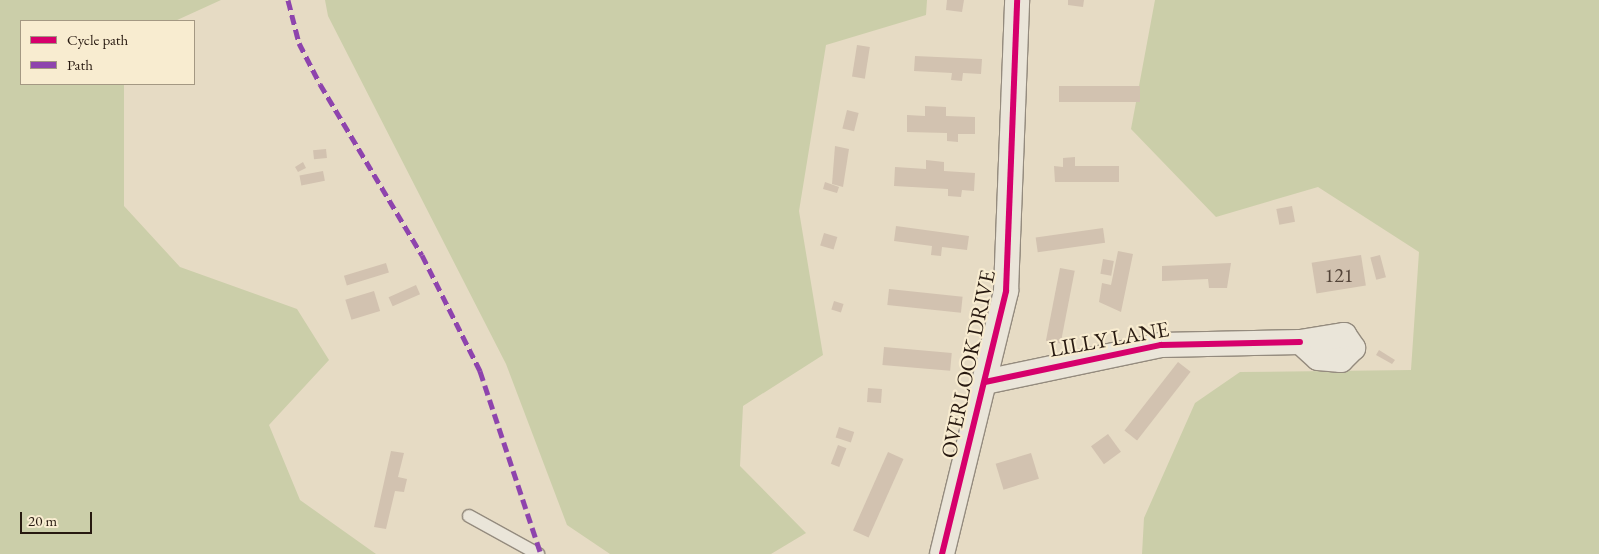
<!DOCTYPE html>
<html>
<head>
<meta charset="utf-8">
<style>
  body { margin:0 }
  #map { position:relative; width:1599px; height:554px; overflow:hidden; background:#e6dbc4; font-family:"EB Garamond",serif }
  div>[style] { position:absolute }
  .green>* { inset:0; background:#cbcea9 }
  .building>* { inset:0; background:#d2c2b0; transform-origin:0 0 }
  .roads { filter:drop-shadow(1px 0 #948b7e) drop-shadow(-1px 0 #948b7e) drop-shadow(0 1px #948b7e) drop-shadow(0 -1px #948b7e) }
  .service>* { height:12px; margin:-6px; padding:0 6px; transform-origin:6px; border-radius:6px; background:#eae5d9 }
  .minor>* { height:24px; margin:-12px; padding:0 12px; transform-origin:12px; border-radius:12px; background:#eae5d9 }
  .quiet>* { height:5px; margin-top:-2.5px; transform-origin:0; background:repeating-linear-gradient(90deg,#8e44ad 0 10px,transparent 0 15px) }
  .cycleway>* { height:6px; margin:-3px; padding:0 3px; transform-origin:3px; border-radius:3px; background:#d6006c }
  span { translate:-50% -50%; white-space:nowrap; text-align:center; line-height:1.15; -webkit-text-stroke:4.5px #f8ecd0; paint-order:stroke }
  .number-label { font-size:20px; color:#524338 }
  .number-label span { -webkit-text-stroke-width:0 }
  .street-label { font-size:22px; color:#271910 }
  .legend { position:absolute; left:20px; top:20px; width:175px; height:65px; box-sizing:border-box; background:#f8ecd0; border:1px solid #a49883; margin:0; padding:6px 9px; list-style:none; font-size:15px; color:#271910 }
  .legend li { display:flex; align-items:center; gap:10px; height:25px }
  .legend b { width:25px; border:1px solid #a49883 }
  .scale { position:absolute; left:20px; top:512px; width:72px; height:22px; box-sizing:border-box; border:2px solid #271910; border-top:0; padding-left:6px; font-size:15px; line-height:18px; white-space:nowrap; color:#271910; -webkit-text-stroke:4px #f8ecd0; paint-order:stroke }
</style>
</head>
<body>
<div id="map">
  <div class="green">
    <i style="clip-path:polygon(0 0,221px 0,175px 21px,21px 21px,21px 84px,124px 84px,124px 206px,180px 267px,297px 309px,329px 360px,269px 425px,300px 500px,376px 554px,0 554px)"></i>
    <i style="clip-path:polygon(325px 0,927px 0,926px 15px,826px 45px,799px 211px,823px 355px,743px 406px,740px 466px,806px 533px,771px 554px,610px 554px,567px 525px,506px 364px,328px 16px)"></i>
    <i style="clip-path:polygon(1155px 0,1599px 0,1599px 554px,1142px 554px,1144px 518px,1195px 403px,1240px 372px,1411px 370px,1419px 252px,1318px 187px,1216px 217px,1131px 129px)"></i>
  </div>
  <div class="building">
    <i style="clip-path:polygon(947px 0,964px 0,962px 12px,946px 10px)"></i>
    <i style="clip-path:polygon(1068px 0,1084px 0,1083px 7px,1068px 5px)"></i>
    <i style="left:857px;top:45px;width:13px;height:32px;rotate:9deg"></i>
    <i style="clip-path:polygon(915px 56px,982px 59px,981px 74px,963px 73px,962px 81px,951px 80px,952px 73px,914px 71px)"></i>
    <i style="left:1059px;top:86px;width:81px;height:16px"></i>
    <i style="clip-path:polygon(925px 106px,946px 107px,946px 116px,975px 117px,975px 134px,958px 134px,958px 142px,947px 141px,947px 133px,907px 132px,907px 115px,925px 116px)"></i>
    <i style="left:847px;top:110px;width:12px;height:19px;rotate:14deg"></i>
    <i style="clip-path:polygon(835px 146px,849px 149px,843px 187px,832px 184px)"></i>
    <i style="left:326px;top:149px;width:9px;height:13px;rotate:84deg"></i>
    <i style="clip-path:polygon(1075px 157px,1075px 166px,1119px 166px,1119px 182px,1055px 182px,1054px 166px,1063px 167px,1063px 158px)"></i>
    <i style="clip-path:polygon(926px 160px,944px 162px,944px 171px,975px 173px,974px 191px,962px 190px,961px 197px,948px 196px,948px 189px,894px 186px,895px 167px,926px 169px)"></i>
    <i style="clip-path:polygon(303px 162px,306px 168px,298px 172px,295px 167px)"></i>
    <i style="left:323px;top:171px;width:10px;height:24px;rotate:79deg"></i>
    <i style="clip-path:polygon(825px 182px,839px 187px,837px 193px,823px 189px)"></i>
    <i style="left:1292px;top:206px;width:16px;height:16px;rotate:79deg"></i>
    <i style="clip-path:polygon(896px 226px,969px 236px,967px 250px,942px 247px,941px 256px,931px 255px,932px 246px,894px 241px)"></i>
    <i style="left:1103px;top:228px;width:15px;height:68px;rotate:82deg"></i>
    <i style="left:824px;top:233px;width:14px;height:13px;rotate:17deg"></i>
    <i style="clip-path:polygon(1118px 251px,1133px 254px,1121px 312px,1099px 302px,1102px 283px,1111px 285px)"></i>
    <i style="left:1361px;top:255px;width:31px;height:50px;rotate:81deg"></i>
    <i style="left:1380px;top:255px;width:23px;height:10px;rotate:75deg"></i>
    <i style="left:1103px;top:259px;width:11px;height:15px;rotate:10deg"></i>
    <i style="left:386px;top:263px;width:10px;height:44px;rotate:73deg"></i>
    <i style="clip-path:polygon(1231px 263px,1227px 288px,1209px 288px,1208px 279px,1162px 281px,1162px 266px)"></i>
    <i style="left:1060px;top:268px;width:15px;height:74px;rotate:11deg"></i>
    <i style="left:416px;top:285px;width:10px;height:30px;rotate:66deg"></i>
    <i style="left:889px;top:289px;width:74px;height:16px;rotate:6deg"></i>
    <i style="left:374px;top:291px;width:21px;height:30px;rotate:73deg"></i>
    <i style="left:834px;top:301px;width:10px;height:9px;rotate:17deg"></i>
    <i style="left:884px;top:347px;width:68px;height:18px;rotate:5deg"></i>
    <i style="clip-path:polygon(1379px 350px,1395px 360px,1392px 364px,1376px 355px)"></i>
    <i style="left:1178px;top:362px;width:16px;height:87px;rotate:38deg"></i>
    <i style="left:868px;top:388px;width:14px;height:14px;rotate:4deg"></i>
    <i style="left:839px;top:427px;width:16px;height:11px;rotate:18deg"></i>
    <i style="left:1108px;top:434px;width:22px;height:21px;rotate:54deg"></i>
    <i style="left:838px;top:445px;width:9px;height:20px;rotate:21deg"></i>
    <i style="clip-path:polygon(391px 451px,404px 453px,398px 477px,407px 479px,404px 492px,395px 491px,386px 529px,374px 527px)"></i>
    <i style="left:888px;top:452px;width:17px;height:86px;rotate:24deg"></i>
    <i style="left:1031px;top:453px;width:27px;height:37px;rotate:73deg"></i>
  </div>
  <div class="roads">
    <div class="service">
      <i style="left:469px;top:516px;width:79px;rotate:28.8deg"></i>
    </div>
    <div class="minor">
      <i style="left:1344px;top:335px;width:16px;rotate:55deg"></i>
      <i style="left:1353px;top:348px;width:17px;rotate:135deg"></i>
      <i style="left:1341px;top:360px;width:23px;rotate:-175deg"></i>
      <i style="left:1318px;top:358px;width:24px;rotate:-138deg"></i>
      <i style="left:1300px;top:342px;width:45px;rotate:-9deg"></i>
      <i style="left:985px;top:382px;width:180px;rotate:-11.9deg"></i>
      <i style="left:1161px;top:345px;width:139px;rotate:-1.2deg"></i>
      <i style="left:942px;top:554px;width:271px;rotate:-76.3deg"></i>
      <i style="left:1006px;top:291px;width:291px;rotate:-87.8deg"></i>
    </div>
  </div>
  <div class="quiet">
    <i style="left:288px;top:0;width:44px;rotate:75.7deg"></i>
    <i style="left:299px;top:43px;width:46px;rotate:62.9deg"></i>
    <i style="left:320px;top:84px;width:199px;rotate:59.2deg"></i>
    <i style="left:422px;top:255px;width:130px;rotate:63.4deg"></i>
    <i style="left:480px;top:371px;width:193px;rotate:71.6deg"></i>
  </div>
  <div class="cycleway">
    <i style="left:985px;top:382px;width:180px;rotate:-11.9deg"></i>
    <i style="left:1161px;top:345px;width:139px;rotate:-1.2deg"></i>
    <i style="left:942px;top:554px;width:271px;rotate:-76.3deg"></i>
    <i style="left:1006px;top:291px;width:291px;rotate:-87.8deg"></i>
  </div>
  <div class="number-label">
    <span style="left:1339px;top:275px">121</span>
  </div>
  <div class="street-label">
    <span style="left:1109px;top:339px;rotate:-10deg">LILLY LANE</span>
    <span style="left:968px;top:364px;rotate:-78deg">OVERLOOK DRIVE</span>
  </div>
  <ul class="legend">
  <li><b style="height:6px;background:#d6006c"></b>Cycle path</li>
  <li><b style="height:6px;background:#8e44ad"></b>Path</li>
  </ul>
  <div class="scale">20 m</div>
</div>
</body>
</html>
